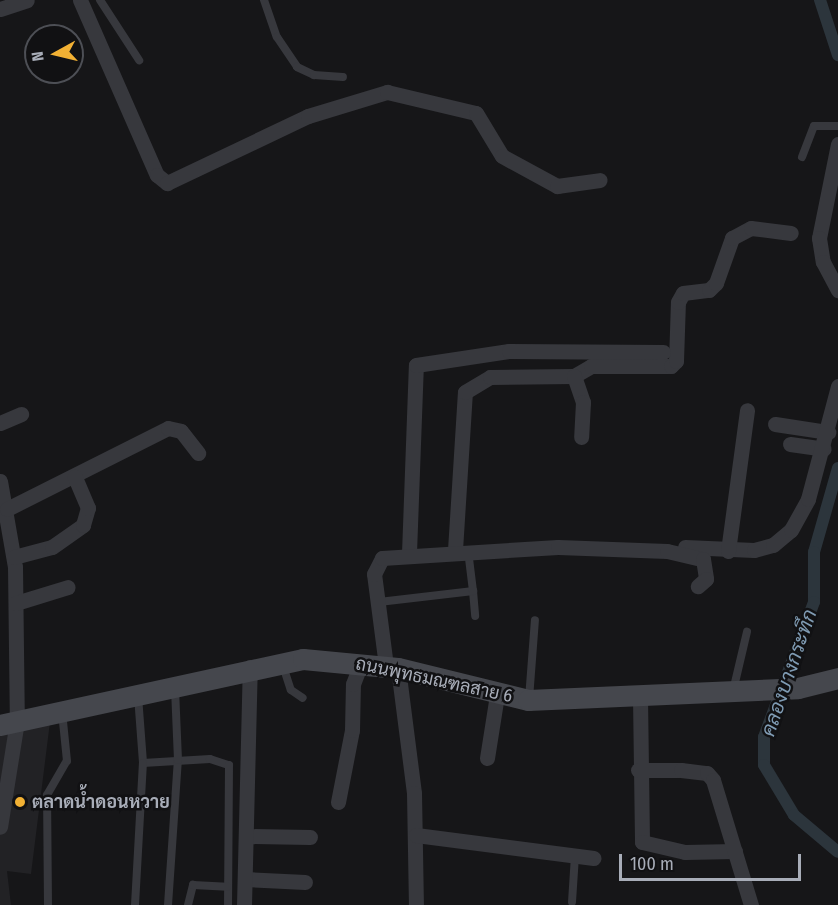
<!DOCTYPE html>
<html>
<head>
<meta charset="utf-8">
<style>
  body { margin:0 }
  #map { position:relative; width:838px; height:905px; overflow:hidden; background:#161618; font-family:"Fira Sans Condensed",Sarabun,sans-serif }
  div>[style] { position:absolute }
  .built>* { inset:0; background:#222225 }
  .canal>* { height:12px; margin:-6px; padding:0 6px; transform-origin:6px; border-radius:6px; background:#2c353c }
  .lane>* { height:8px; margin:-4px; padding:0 4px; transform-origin:4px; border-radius:4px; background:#37383d }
  .street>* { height:15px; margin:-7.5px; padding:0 7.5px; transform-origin:7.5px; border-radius:7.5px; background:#37383d }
  .secondary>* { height:21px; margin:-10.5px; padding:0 10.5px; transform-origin:10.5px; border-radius:10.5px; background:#45474d }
  .dots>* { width:16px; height:16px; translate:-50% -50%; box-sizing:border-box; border:3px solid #111113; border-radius:50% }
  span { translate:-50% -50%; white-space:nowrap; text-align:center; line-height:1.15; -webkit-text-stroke:5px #111113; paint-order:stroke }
  .street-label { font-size:18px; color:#a8adb8 }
  .poi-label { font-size:18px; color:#a8adb8; font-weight:700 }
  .left { translate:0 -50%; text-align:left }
  .water-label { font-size:20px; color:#7f9bb3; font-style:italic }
  .north { position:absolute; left:24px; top:24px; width:60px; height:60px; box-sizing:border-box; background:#111113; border:2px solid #4d4f55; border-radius:50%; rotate:262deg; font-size:16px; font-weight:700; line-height:24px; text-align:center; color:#a8adb8 }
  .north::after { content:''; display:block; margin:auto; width:21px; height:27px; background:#f2b134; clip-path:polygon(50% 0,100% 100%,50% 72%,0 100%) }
  .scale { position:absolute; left:619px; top:854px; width:182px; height:27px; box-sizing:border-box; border:3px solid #a8adb8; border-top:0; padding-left:8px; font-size:18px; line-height:21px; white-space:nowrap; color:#a8adb8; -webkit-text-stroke:4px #111113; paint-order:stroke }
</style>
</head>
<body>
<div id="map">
  <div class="built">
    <i style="clip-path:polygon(50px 722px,31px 874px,7px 871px,11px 905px,0 905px,0 733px)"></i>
  </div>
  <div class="canal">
    <i style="left:820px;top:0;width:58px;rotate:71.9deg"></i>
    <i style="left:838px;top:468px;width:87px;rotate:105.9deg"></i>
    <i style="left:814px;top:552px;width:50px;rotate:90deg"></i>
    <i style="left:814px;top:602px;width:144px;rotate:110.3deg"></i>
    <i style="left:764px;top:737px;width:28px;rotate:90deg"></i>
    <i style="left:764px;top:765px;width:58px;rotate:59deg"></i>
    <i style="left:794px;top:815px;width:57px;rotate:40.1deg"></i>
  </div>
  <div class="lane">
    <i style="left:100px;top:0;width:72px;rotate:57deg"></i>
    <i style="left:264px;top:0;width:39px;rotate:71deg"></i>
    <i style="left:277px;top:37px;width:36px;rotate:56deg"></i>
    <i style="left:297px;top:67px;width:19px;rotate:25deg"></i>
    <i style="left:314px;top:75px;width:29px;rotate:4deg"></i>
    <i style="left:802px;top:157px;width:33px;rotate:-69deg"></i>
    <i style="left:814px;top:126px;width:24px"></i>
    <i style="left:473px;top:591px;width:25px;rotate:85deg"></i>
    <i style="left:379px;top:602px;width:95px;rotate:-6.7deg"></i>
    <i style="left:473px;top:591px;width:31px;rotate:-97deg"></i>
    <i style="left:283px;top:666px;width:25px;rotate:72deg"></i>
    <i style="left:291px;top:690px;width:14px;rotate:34deg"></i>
    <i style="left:733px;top:691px;width:61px;rotate:-76.7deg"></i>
    <i style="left:138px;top:696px;width:67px;rotate:85.7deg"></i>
    <i style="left:143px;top:763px;width:67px;rotate:-3.4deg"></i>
    <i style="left:210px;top:759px;width:20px;rotate:18deg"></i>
    <i style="left:229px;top:765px;width:140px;rotate:90.4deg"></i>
    <i style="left:529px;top:699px;width:79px;rotate:-85.7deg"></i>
    <i style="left:572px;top:902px;width:47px;rotate:-86.3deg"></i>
    <i style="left:48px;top:905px;width:110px;rotate:-90.5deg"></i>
    <i style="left:47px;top:795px;width:39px;rotate:-60deg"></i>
    <i style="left:67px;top:761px;width:49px;rotate:-95.8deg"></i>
    <i style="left:135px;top:905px;width:142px;rotate:-86.8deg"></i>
    <i style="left:168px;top:905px;width:145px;rotate:-86.1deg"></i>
    <i style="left:178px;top:760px;width:71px;rotate:-92.4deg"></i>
    <i style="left:188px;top:905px;width:21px;rotate:-76deg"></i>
    <i style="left:193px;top:885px;width:34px;rotate:3deg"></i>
  </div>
  <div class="street">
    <i style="left:80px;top:0;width:191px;rotate:66.3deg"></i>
    <i style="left:157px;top:175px;width:13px;rotate:39deg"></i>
    <i style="left:167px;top:183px;width:156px;rotate:-25.4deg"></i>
    <i style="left:308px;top:116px;width:83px;rotate:-16.9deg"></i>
    <i style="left:387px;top:92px;width:91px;rotate:13.3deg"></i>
    <i style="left:476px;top:113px;width:50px;rotate:58.8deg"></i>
    <i style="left:502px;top:156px;width:63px;rotate:28.6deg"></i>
    <i style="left:557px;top:186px;width:43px;rotate:-7.9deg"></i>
    <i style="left:0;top:9px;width:28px;rotate:-18deg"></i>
    <i style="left:838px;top:144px;width:96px;rotate:101.4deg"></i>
    <i style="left:819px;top:238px;width:24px;rotate:81deg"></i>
    <i style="left:823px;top:262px;width:32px;rotate:62deg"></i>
    <i style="left:574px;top:376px;width:20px;rotate:-30deg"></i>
    <i style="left:591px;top:366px;width:80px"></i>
    <i style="left:671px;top:366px;width:7px;rotate:-45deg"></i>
    <i style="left:676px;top:361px;width:59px;rotate:-88.1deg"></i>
    <i style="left:678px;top:302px;width:10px;rotate:-61deg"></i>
    <i style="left:683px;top:293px;width:26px;rotate:-7deg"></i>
    <i style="left:709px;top:290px;width:10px;rotate:-45deg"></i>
    <i style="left:716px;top:283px;width:48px;rotate:-70.4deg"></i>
    <i style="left:732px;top:238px;width:21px;rotate:-28deg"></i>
    <i style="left:751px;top:228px;width:40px;rotate:7.1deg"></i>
    <i style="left:0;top:423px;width:23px;rotate:-23deg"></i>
    <i style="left:775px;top:424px;width:54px;rotate:8.6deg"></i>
    <i style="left:790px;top:444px;width:34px;rotate:8deg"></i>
    <i style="left:0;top:481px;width:87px;rotate:80.1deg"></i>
    <i style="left:15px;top:567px;width:154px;rotate:89.3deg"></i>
    <i style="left:17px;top:721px;width:107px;rotate:99.1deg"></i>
    <i style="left:7px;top:509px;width:180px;rotate:-26.7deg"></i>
    <i style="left:168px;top:428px;width:13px;rotate:13deg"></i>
    <i style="left:181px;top:431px;width:28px;rotate:52deg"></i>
    <i style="left:685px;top:547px;width:69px;rotate:2.5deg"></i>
    <i style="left:754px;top:550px;width:20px;rotate:-15deg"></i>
    <i style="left:773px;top:545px;width:23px;rotate:-40deg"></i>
    <i style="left:791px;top:530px;width:35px;rotate:-61deg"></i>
    <i style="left:808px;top:499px;width:117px;rotate:-75.1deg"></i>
    <i style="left:455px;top:550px;width:158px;rotate:-86.4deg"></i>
    <i style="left:465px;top:392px;width:29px;rotate:-31deg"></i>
    <i style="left:490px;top:377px;width:84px;rotate:-0.7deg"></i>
    <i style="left:574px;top:376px;width:28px;rotate:71deg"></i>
    <i style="left:583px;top:402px;width:35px;rotate:93deg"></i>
    <i style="left:728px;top:551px;width:142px;rotate:-82.3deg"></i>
    <i style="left:409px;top:553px;width:188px;rotate:-87.9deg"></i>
    <i style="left:416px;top:365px;width:94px;rotate:-8.6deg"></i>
    <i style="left:509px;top:351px;width:154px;rotate:0.4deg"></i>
    <i style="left:14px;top:557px;width:39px;rotate:-15deg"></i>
    <i style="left:52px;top:547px;width:38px;rotate:-35deg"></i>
    <i style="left:83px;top:525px;width:18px;rotate:-74deg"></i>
    <i style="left:88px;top:508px;width:34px;rotate:-113deg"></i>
    <i style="left:16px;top:603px;width:54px;rotate:-17.1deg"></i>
    <i style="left:386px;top:666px;width:93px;rotate:-97.4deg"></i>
    <i style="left:374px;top:574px;width:18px;rotate:-63deg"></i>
    <i style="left:382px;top:558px;width:176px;rotate:-3.6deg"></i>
    <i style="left:558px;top:547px;width:109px;rotate:2.1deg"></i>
    <i style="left:667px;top:551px;width:37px;rotate:13deg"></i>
    <i style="left:703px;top:559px;width:20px;rotate:81deg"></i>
    <i style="left:706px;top:579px;width:11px;rotate:139deg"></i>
    <i style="left:398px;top:668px;width:126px;rotate:82.7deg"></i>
    <i style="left:414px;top:793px;width:112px;rotate:89deg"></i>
    <i style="left:640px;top:697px;width:145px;rotate:89.2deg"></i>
    <i style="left:642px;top:842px;width:44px;rotate:13.1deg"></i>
    <i style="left:685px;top:852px;width:50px;rotate:-1.1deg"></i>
    <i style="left:487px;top:758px;width:64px;rotate:-81deg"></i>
    <i style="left:638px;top:770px;width:43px"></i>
    <i style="left:681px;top:770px;width:26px;rotate:7deg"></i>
    <i style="left:707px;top:773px;width:9px;rotate:49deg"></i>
    <i style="left:713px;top:780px;width:131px;rotate:73.1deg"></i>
    <i style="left:338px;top:802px;width:73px;rotate:-79deg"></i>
    <i style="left:352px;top:730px;width:46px;rotate:-88.8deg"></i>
    <i style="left:353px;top:684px;width:22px;rotate:-69deg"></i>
    <i style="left:416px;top:835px;width:179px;rotate:7.4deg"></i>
    <i style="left:247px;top:836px;width:63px;rotate:0.9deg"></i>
    <i style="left:245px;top:879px;width:60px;rotate:2.9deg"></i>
    <i style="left:244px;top:905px;width:238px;rotate:-88.6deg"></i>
  </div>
  <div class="secondary">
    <i style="left:0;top:725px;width:310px;rotate:-12.3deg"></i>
    <i style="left:303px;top:659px;width:95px;rotate:5.4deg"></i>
    <i style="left:398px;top:668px;width:134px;rotate:13.8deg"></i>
    <i style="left:528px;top:700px;width:270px;rotate:-2.5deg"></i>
    <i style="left:798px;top:688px;width:41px;rotate:-14deg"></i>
  </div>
  <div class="dots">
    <i style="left:20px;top:802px;background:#f2b134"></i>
  </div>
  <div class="street-label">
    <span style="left:434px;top:680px;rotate:12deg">ถนนพุทธมณฑลสาย 6</span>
  </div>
  <div class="poi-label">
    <span class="left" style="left:32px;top:802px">ตลาดน้ำดอนหวาย</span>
  </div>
  <div class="water-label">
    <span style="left:789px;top:673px;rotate:-71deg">คลองบางกระทึก</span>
  </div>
  <div class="north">N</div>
  <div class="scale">100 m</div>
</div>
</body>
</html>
